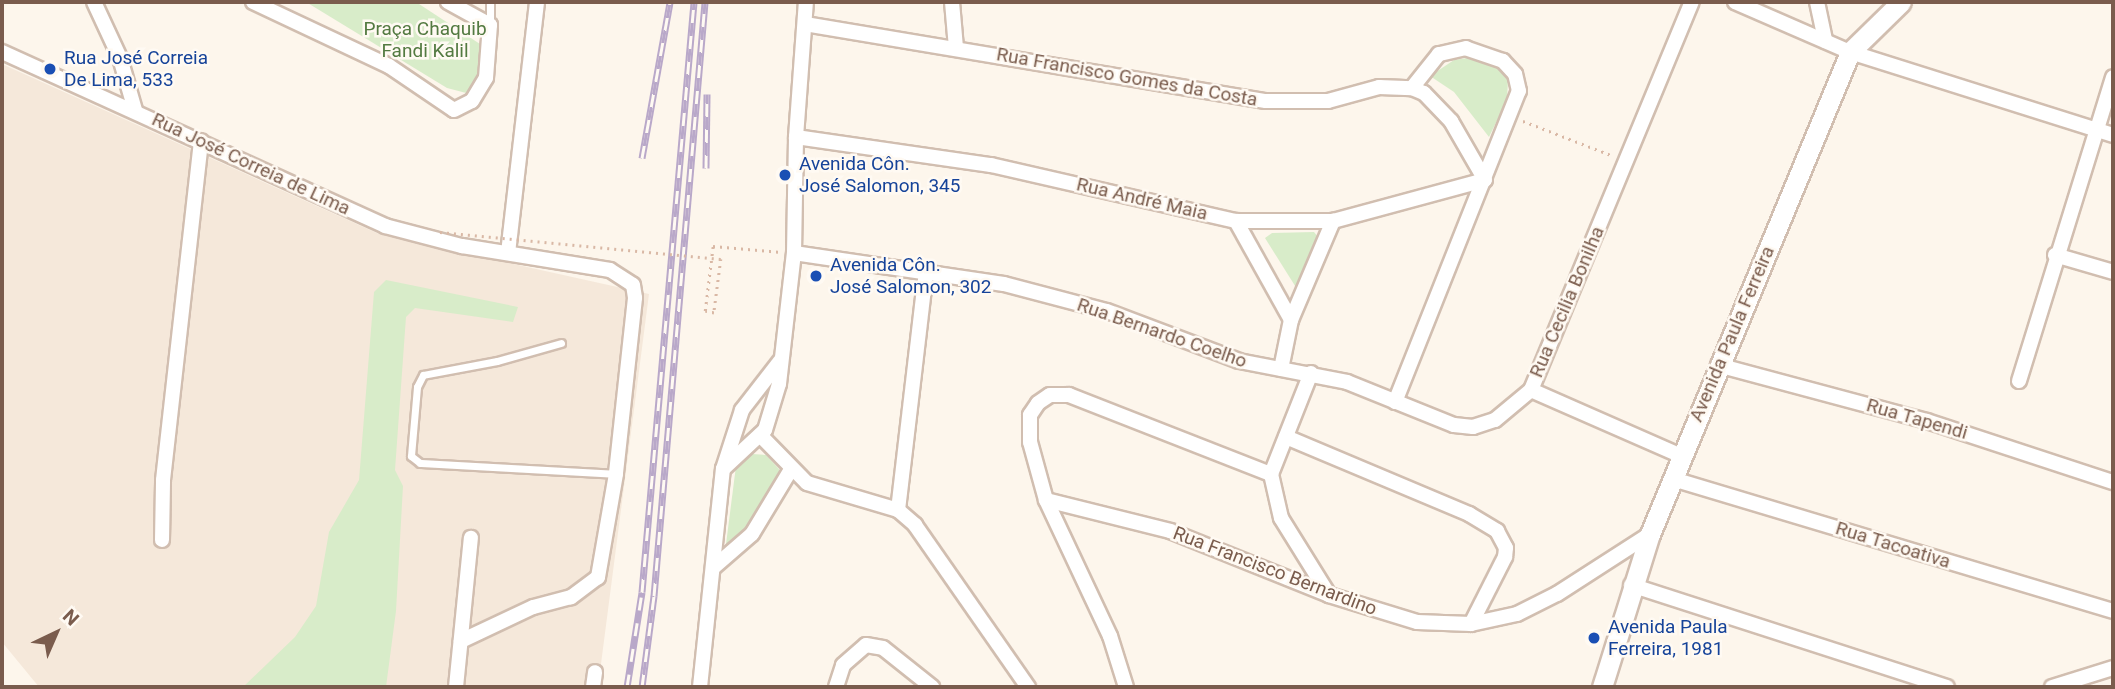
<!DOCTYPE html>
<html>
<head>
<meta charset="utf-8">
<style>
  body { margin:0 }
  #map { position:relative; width:2115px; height:689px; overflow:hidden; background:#fdf6ec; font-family:Roboto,sans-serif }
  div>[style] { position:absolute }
  .residential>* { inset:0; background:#f5e8da }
  .green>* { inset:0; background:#d8ecc9 }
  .path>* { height:2.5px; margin-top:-1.25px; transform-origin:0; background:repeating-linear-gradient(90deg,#d9b8a5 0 2px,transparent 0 7px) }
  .roads { filter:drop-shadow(2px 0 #d1beb0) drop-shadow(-2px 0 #d1beb0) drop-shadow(0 2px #d1beb0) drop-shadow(0 -2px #d1beb0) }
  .service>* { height:7px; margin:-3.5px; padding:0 3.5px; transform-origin:3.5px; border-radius:3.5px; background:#fff }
  .minor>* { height:14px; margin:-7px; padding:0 7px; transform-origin:7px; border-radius:7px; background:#fff }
  .secondary>* { height:19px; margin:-9.5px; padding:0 9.5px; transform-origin:9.5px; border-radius:9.5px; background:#fff }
  .rail>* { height:7px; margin-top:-3.5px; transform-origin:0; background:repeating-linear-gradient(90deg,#fffaf3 0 13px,#b9a8c9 0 26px); box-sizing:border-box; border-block:2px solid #b9a8c9 }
  .path-bridge>* { height:2.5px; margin-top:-1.25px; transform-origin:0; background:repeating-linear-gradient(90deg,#d9b8a5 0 2px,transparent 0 7px) }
  .dots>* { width:19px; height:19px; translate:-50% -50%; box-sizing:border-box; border:4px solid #fffaf3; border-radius:50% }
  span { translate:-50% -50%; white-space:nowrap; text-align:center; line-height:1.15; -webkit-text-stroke:5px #fffaf3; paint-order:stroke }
  .park-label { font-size:19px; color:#537a41 }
  .transit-label { font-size:19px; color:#164399 }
  .left { translate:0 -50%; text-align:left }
  .street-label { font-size:19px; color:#7a5c4d }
  .frame { position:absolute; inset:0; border:4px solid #7a5c4d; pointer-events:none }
  .north { position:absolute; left:21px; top:598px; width:70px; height:70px; -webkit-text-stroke:5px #fffaf3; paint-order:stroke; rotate:44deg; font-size:19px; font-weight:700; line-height:28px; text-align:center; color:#7a5c4d }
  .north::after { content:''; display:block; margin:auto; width:24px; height:32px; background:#7a5c4d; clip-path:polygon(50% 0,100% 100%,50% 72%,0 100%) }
</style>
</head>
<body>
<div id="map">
  <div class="residential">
    <i style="clip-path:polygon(2px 64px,379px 234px,649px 294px,598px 687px,39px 687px,2px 642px)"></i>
  </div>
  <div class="green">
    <i style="clip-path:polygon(306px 2px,416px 2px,483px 46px,480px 75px,470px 94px,447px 88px)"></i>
    <i style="clip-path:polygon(1467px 58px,1495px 64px,1508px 80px,1507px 100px,1489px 137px,1454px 92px,1430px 76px,1454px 60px)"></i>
    <i style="clip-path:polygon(1314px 232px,1318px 237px,1297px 289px,1265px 238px,1272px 233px)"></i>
    <i style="clip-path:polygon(386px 280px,518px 307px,513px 322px,415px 308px,406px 317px,395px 470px,403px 486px,396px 611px,386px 687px,243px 687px,295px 637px,316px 606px,329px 532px,359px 480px,374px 292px)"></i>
    <i style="clip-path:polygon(752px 454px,766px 455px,779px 469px,780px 482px,748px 535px,725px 552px,736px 466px)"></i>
  </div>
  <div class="path">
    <i style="left:1523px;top:121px;width:94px;rotate:21.1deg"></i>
    <i style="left:705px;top:311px;width:65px;rotate:-83deg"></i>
    <i style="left:713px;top:246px;width:68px;rotate:5deg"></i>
  </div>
  <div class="roads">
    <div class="service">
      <i style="left:490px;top:2px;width:23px;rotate:90deg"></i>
      <i style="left:561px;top:343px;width:66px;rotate:164.3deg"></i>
      <i style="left:497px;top:361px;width:75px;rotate:169.3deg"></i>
      <i style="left:423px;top:375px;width:13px;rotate:117deg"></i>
      <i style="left:417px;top:387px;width:69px;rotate:95deg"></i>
      <i style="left:411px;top:456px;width:11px;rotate:38deg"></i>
      <i style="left:420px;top:463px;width:195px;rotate:3.2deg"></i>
    </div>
    <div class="minor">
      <i style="left:94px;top:2px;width:62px;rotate:65.1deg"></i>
      <i style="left:120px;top:58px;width:54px;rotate:73.9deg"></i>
      <i style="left:253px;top:2px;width:150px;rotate:25.2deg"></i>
      <i style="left:389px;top:66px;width:78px;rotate:34.1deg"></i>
      <i style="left:454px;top:110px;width:20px;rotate:-27deg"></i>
      <i style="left:472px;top:101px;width:27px;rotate:-59deg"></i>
      <i style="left:486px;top:78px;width:53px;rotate:-85.7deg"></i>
      <i style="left:490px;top:25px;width:48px;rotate:-151.3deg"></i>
      <i style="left:952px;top:2px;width:46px;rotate:85deg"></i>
      <i style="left:1735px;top:2px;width:125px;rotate:23.5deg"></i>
      <i style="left:1850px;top:52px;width:276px;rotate:17.5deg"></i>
      <i style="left:1817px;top:2px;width:40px;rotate:78deg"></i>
      <i style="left:805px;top:24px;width:467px;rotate:9.5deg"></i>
      <i style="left:1266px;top:101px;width:62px"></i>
      <i style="left:1328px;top:101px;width:53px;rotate:-15.4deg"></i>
      <i style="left:1379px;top:87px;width:33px;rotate:2deg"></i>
      <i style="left:1412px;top:88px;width:13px;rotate:23deg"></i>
      <i style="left:1424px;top:93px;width:39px;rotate:46deg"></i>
      <i style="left:1451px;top:121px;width:68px;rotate:60deg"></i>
      <i style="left:2px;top:52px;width:421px;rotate:24.4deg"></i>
      <i style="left:385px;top:226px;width:80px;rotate:14.6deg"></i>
      <i style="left:462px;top:246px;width:150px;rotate:9.2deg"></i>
      <i style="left:610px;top:270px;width:27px;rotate:33deg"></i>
      <i style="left:633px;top:285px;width:13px;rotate:81deg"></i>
      <i style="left:635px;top:298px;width:177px;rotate:96.2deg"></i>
      <i style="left:616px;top:474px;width:105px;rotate:99.9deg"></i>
      <i style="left:598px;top:577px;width:34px;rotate:143deg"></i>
      <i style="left:571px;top:597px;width:39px;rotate:165deg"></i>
      <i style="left:533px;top:607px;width:80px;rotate:154.7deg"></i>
      <i style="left:796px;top:137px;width:197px;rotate:8.2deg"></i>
      <i style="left:991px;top:165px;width:251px;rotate:12.9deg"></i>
      <i style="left:1236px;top:221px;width:97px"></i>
      <i style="left:1333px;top:221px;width:157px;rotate:-15.1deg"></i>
      <i style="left:1236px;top:221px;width:113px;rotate:60.9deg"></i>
      <i style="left:508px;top:253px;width:253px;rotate:-83.4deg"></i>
      <i style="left:794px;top:253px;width:212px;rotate:8.4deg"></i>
      <i style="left:1004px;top:284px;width:106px;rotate:14.7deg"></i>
      <i style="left:1107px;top:311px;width:141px;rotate:20.7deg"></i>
      <i style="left:1239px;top:361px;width:110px;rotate:11deg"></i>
      <i style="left:1347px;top:382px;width:115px;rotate:21.9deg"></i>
      <i style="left:1454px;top:425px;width:19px;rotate:6deg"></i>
      <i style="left:1473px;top:427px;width:23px;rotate:-18deg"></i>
      <i style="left:1495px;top:420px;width:47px;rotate:-39.8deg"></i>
      <i style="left:1531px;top:390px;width:420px;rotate:-67.5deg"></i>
      <i style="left:2055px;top:255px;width:60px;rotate:16.3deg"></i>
      <i style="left:1718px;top:365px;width:216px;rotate:15deg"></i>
      <i style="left:1927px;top:421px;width:196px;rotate:18.2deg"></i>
      <i style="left:1281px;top:369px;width:50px;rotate:-78.5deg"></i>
      <i style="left:1291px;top:320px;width:108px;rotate:-67deg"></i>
      <i style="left:1311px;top:373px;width:109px;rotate:111.6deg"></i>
      <i style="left:1271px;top:474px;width:45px;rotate:77.2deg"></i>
      <i style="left:1281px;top:518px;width:91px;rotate:58.1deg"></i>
      <i style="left:2019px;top:381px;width:318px;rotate:-72.8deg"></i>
      <i style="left:1531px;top:390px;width:164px;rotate:23.7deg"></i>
      <i style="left:1395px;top:402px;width:335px;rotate:-68.3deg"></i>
      <i style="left:1519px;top:91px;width:17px;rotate:-103deg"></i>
      <i style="left:1515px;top:74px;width:18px;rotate:-133deg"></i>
      <i style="left:1503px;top:61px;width:39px;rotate:-161deg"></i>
      <i style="left:1466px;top:48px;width:28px;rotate:167deg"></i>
      <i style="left:1439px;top:54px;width:43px;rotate:128.5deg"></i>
      <i style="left:760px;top:435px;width:67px;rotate:45.6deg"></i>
      <i style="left:807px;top:483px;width:95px;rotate:16.5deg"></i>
      <i style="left:898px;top:510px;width:23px;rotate:41deg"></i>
      <i style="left:915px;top:525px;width:198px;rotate:55.1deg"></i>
      <i style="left:1286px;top:437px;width:199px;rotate:22.8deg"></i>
      <i style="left:1469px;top:514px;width:33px;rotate:31deg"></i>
      <i style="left:1497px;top:531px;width:19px;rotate:62deg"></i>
      <i style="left:1506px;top:548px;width:9px;rotate:96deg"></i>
      <i style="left:1505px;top:557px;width:75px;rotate:116.9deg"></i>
      <i style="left:723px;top:469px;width:57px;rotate:-42.9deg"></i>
      <i style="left:765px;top:430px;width:48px;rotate:-73.1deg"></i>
      <i style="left:779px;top:384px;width:132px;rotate:-83.5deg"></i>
      <i style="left:794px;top:253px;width:116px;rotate:-89deg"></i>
      <i style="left:796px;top:137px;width:135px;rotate:-85.8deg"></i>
      <i style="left:1673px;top:479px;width:459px;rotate:16.7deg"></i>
      <i style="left:1046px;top:500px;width:128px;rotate:14deg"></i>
      <i style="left:1170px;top:531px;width:171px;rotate:21.9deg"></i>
      <i style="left:1329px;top:595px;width:92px;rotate:17.1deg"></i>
      <i style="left:1417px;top:622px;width:54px;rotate:2.1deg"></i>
      <i style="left:1471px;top:624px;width:47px;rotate:-12.3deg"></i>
      <i style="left:1517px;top:614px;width:45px;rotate:-26.6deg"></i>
      <i style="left:1557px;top:594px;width:111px;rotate:-32.8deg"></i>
      <i style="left:898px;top:510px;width:239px;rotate:-83.3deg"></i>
      <i style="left:162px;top:540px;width:60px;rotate:-89deg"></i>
      <i style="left:163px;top:480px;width:341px;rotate:-83.6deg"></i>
      <i style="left:714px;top:567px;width:50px;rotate:-41deg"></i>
      <i style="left:752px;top:534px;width:74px;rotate:-58.9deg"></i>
      <i style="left:1631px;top:585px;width:332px;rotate:17.9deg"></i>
      <i style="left:456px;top:687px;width:150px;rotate:-84.3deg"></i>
      <i style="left:593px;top:687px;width:15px;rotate:-82deg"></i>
      <i style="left:700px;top:687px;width:219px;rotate:-84deg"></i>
      <i style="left:723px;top:469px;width:62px;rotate:-72.1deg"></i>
      <i style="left:742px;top:410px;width:62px;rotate:-52.2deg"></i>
      <i style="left:836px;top:687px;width:23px;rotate:-72deg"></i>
      <i style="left:843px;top:665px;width:30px;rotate:-41deg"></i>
      <i style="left:866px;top:645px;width:17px;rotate:10deg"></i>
      <i style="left:883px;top:648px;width:63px;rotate:38.5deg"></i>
      <i style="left:1126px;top:687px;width:53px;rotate:-107.4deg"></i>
      <i style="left:1110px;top:636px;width:150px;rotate:-115.2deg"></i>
      <i style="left:1046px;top:500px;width:60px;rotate:-105.4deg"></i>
      <i style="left:1030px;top:442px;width:27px;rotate:-90deg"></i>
      <i style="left:1030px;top:415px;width:14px;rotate:-56deg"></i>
      <i style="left:1038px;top:403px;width:14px;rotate:-34deg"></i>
      <i style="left:1050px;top:395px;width:19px"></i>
      <i style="left:1069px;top:395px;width:217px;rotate:21.4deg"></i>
      <i style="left:2052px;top:687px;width:64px;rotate:-17.3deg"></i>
    </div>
    <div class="secondary">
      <i style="left:1602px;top:687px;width:160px;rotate:-72.6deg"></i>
      <i style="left:1650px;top:534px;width:522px;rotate:-67.46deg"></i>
      <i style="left:1850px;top:52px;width:71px;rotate:-44.4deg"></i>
    </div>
  </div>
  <div class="rail">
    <i style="left:642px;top:158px;width:158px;rotate:-79.8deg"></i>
    <i style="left:706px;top:168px;width:74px;rotate:-89.2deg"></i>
    <i style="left:627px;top:687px;width:96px;rotate:-81deg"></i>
    <i style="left:642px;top:592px;width:592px;rotate:-84.96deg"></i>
    <i style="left:642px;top:687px;width:92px;rotate:-82.5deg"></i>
    <i style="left:654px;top:596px;width:596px;rotate:-85.09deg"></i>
  </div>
  <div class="path-bridge">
    <i style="left:440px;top:232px;width:282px;rotate:5.5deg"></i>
    <i style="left:721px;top:259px;width:54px;rotate:97.4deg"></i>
    <i style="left:714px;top:313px;width:9px;rotate:-167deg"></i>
  </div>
  <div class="dots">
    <i style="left:50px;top:69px;background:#1a4fb4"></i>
    <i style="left:785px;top:175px;background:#1a4fb4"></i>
    <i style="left:816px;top:276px;background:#1a4fb4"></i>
    <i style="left:1594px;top:638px;background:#1a4fb4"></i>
  </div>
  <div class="park-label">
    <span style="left:425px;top:40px">Praça Chaquib<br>Fandi Kalil</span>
  </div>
  <div class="transit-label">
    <span class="left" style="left:64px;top:69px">Rua José Correia<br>De Lima, 533</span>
    <span class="left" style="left:799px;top:175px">Avenida Côn.<br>José Salomon, 345</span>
    <span class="left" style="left:830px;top:276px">Avenida Côn.<br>José Salomon, 302</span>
    <span class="left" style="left:1608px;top:638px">Avenida Paula<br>Ferreira, 1981</span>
  </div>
  <div class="street-label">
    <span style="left:1127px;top:77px;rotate:10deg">Rua Francisco Gomes da Costa</span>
    <span style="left:251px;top:164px;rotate:25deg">Rua José Correia de Lima</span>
    <span style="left:1142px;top:199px;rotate:13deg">Rua André Maia</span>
    <span style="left:1567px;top:302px;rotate:-67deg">Rua Cecilia Bonilha</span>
    <span style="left:1162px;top:333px;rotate:19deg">Rua Bernardo Coelho</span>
    <span style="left:1732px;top:334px;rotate:-67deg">Avenida Paula Ferreira</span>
    <span style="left:1917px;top:419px;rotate:16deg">Rua Tapendi</span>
    <span style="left:1893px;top:545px;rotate:17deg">Rua Tacoativa</span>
    <span style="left:1275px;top:571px;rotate:21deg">Rua Francisco Bernardino</span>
  </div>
  <div class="frame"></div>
  <div class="north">N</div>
</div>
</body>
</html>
